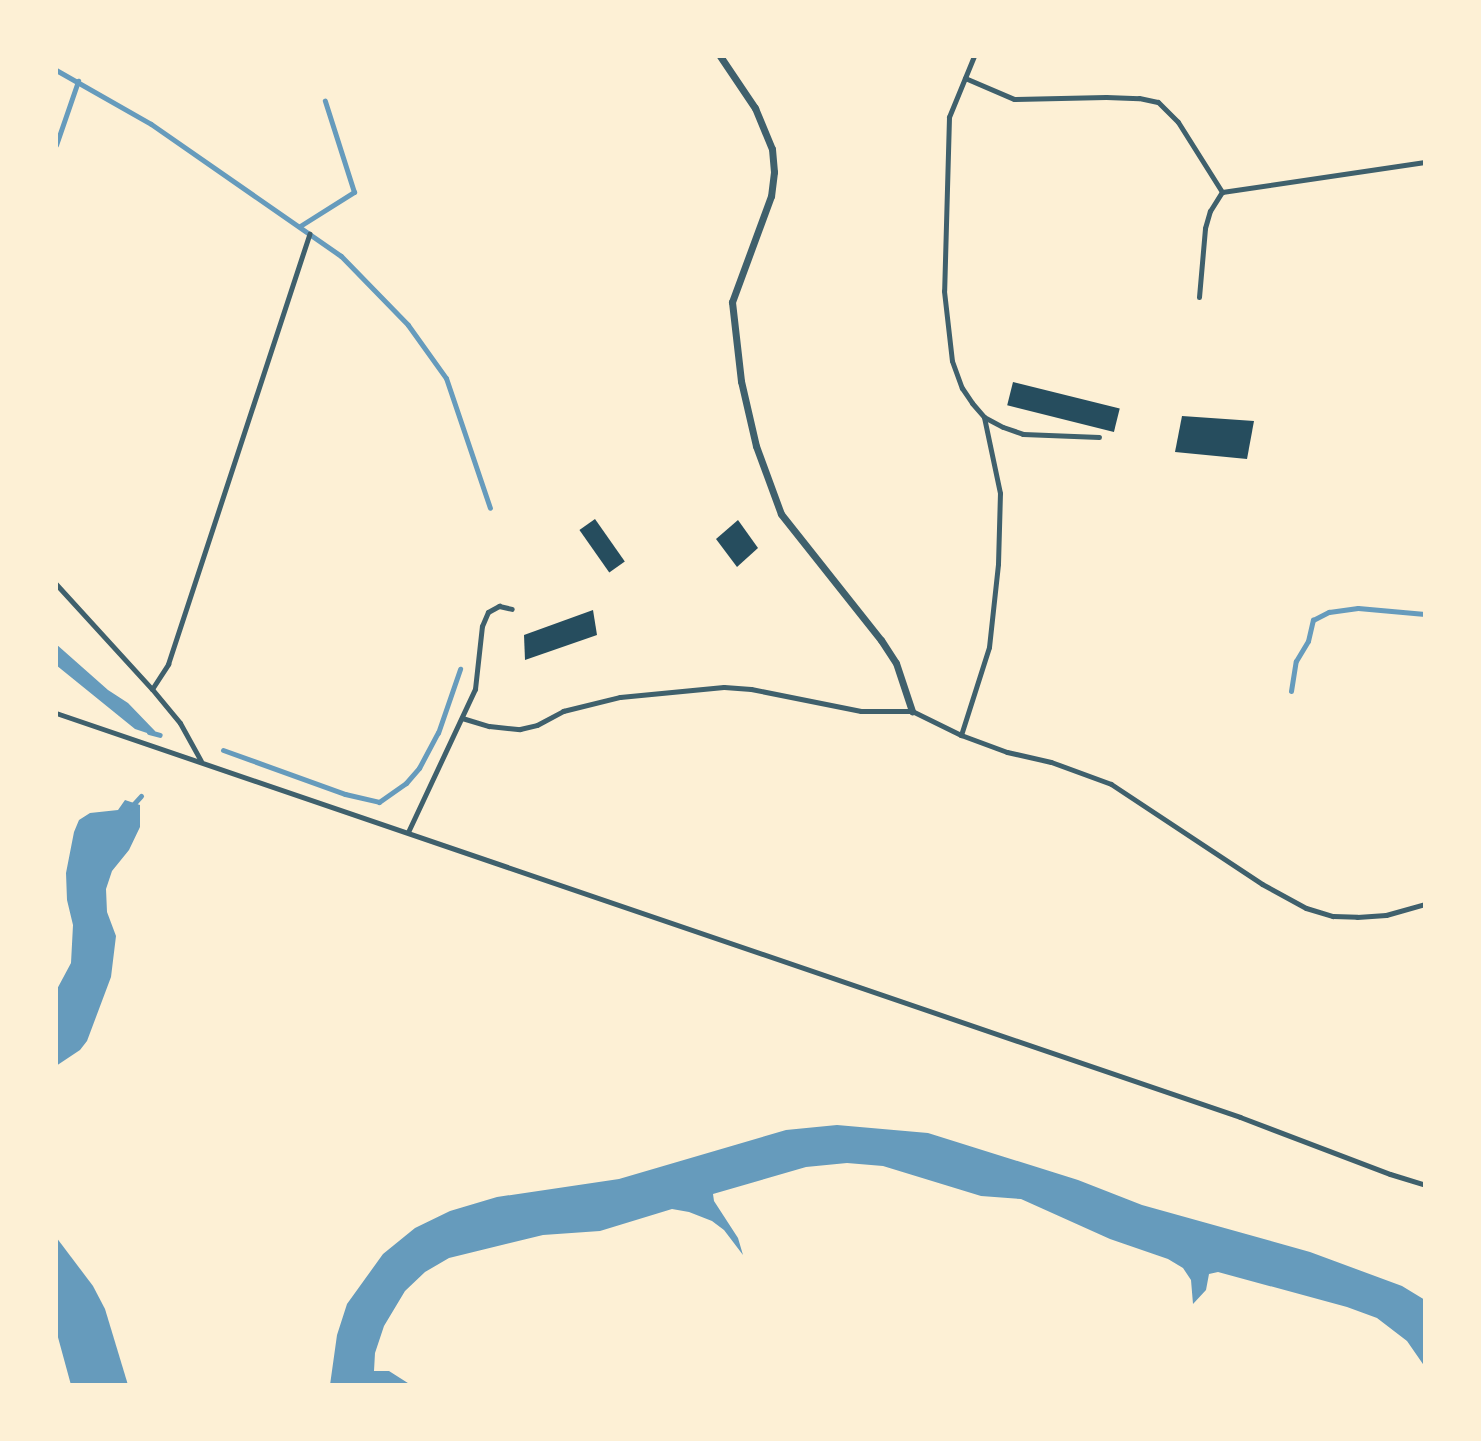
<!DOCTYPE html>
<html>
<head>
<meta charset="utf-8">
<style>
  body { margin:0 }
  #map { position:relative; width:1481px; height:1441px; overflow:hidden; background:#fdf0d5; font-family:Signika,sans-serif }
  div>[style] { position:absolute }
  .water>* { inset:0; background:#669bbc }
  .stream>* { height:5px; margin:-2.5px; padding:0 2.5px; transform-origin:2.5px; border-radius:2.5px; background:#669bbc }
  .building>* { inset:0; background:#264d5e; transform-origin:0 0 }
  .service>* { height:5px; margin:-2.5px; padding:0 2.5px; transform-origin:2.5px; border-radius:2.5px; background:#3f606c }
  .minor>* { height:7px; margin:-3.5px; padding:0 3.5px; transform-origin:3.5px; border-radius:3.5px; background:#3f606c }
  span { translate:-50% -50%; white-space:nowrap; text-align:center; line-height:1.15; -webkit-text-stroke:7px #fdf0d5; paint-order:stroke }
  .frame { position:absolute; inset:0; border:58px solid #fdf0d5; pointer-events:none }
</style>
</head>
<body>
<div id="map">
  <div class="water">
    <i style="clip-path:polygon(56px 644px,108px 690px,128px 703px,155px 731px,156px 736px,135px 729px,56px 665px)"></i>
    <i style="clip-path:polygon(125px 800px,140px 805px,140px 827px,129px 850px,112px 871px,106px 889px,107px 912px,116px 936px,111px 977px,87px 1041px,80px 1050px,56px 1066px,56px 991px,71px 963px,73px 925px,67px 900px,66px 873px,74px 832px,79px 820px,90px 813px,118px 810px)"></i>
    <i style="clip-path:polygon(837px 1125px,928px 1133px,1078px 1180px,1142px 1205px,1310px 1252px,1402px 1286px,1425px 1300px,1425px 1367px,1407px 1341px,1377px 1318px,1347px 1307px,1218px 1272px,1209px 1274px,1206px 1290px,1193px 1304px,1191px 1280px,1183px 1268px,1168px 1259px,1110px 1239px,1021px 1199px,981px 1196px,883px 1166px,847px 1163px,806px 1167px,713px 1194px,714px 1201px,738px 1238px,743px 1255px,724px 1230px,712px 1221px,689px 1212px,672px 1209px,600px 1231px,543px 1235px,449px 1258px,425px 1272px,405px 1291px,384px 1326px,375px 1353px,374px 1371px,389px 1371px,411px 1385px,330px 1385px,337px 1335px,347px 1304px,383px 1254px,415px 1228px,450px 1211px,497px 1197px,619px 1179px,786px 1130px)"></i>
    <i style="clip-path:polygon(56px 1237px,93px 1286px,105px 1309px,128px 1385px,71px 1385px,56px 1330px)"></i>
  </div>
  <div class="stream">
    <i style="left:56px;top:70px;width:109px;rotate:29.6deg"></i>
    <i style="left:151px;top:124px;width:231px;rotate:34.8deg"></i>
    <i style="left:341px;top:256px;width:96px;rotate:45.8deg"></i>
    <i style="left:408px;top:325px;width:65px;rotate:54.4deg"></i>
    <i style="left:446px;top:378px;width:137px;rotate:71.3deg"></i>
    <i style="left:56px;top:145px;width:68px;rotate:-71deg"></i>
    <i style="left:300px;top:226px;width:64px;rotate:-32.2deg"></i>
    <i style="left:354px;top:192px;width:96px;rotate:-107.7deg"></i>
    <i style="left:1291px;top:691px;width:30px;rotate:-81deg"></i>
    <i style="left:1296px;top:661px;width:23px;rotate:-59deg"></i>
    <i style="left:1308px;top:641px;width:22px;rotate:-77deg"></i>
    <i style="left:1313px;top:620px;width:18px;rotate:-27deg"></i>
    <i style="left:1329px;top:612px;width:29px;rotate:-8deg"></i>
    <i style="left:1358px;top:608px;width:67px;rotate:5.1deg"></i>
    <i style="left:149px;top:732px;width:11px;rotate:15deg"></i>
    <i style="left:223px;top:750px;width:130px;rotate:19.8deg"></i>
    <i style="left:345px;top:794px;width:35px;rotate:13deg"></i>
    <i style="left:379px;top:802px;width:33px;rotate:-35deg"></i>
    <i style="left:406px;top:783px;width:20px;rotate:-49deg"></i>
    <i style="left:419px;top:768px;width:40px;rotate:-62deg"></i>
    <i style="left:438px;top:733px;width:68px;rotate:-71deg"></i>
    <i style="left:131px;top:807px;width:15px;rotate:-48deg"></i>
  </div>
  <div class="building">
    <i style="left:1013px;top:382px;width:110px;height:24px;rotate:14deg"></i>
    <i style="clip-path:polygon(1182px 416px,1254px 421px,1247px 459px,1175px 452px)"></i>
    <i style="left:595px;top:519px;width:52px;height:19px;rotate:55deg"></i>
    <i style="clip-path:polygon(738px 520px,758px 548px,737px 567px,716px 539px)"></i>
    <i style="clip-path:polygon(593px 610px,597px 635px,525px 660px,524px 635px)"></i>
  </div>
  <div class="service">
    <i style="left:974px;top:56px;width:66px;rotate:112.3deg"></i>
    <i style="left:949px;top:117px;width:174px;rotate:91.6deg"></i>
    <i style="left:944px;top:291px;width:70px;rotate:83.5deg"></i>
    <i style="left:952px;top:361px;width:29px;rotate:70deg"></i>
    <i style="left:962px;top:388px;width:18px;rotate:56deg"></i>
    <i style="left:972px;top:403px;width:18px;rotate:49deg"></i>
    <i style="left:984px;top:417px;width:21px;rotate:28deg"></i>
    <i style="left:1003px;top:427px;width:21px;rotate:19deg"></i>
    <i style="left:1023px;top:434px;width:76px;rotate:2.3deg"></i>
    <i style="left:965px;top:78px;width:53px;rotate:23.2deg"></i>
    <i style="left:1014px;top:99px;width:92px;rotate:-1.2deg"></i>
    <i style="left:1106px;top:97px;width:33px;rotate:2deg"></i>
    <i style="left:1139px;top:98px;width:19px;rotate:12deg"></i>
    <i style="left:1158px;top:102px;width:28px;rotate:45deg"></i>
    <i style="left:1178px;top:122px;width:83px;rotate:57.8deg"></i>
    <i style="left:1222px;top:192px;width:205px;rotate:-8.4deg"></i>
    <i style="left:1199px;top:297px;width:69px;rotate:-85deg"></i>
    <i style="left:1205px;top:228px;width:18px;rotate:-74deg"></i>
    <i style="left:1210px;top:211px;width:22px;rotate:-58deg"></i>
    <i style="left:56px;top:584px;width:142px;rotate:47.6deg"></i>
    <i style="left:152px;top:689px;width:44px;rotate:50.5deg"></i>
    <i style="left:180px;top:723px;width:43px;rotate:61.1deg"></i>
    <i style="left:152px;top:689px;width:30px;rotate:-57deg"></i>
    <i style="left:168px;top:664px;width:453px;rotate:-71.8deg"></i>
    <i style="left:56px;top:713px;width:1251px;rotate:18.84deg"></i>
    <i style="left:1240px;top:1117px;width:160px;rotate:20.8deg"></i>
    <i style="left:1390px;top:1174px;width:37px;rotate:17deg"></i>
    <i style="left:462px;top:718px;width:28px;rotate:17deg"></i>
    <i style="left:489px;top:726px;width:31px;rotate:6deg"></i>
    <i style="left:520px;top:729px;width:17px;rotate:-13deg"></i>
    <i style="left:537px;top:725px;width:30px;rotate:-28deg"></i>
    <i style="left:563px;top:711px;width:59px;rotate:-13.8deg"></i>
    <i style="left:620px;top:697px;width:104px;rotate:-5.5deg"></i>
    <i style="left:724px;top:687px;width:27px;rotate:4deg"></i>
    <i style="left:751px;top:689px;width:112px;rotate:11.3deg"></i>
    <i style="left:861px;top:711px;width:51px"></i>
    <i style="left:912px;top:711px;width:55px;rotate:26.1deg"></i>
    <i style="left:961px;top:735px;width:49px;rotate:20.3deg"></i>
    <i style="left:1007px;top:752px;width:45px;rotate:12.8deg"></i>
    <i style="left:1051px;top:762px;width:64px;rotate:20.1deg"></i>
    <i style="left:1111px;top:784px;width:181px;rotate:33.5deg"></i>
    <i style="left:1262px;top:884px;width:50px;rotate:28.6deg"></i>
    <i style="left:1306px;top:908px;width:28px;rotate:17deg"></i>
    <i style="left:1333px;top:916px;width:24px;rotate:2deg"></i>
    <i style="left:1357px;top:917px;width:29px;rotate:-4deg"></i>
    <i style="left:1386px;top:915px;width:41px;rotate:-15.8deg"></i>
    <i style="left:961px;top:735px;width:92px;rotate:-72.3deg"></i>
    <i style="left:989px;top:647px;width:83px;rotate:-83.8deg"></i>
    <i style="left:998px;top:564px;width:71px;rotate:-88.4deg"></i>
    <i style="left:1000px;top:493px;width:78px;rotate:-101.9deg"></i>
    <i style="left:408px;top:832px;width:158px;rotate:-64.9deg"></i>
    <i style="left:475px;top:689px;width:63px;rotate:-83.7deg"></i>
    <i style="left:482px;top:626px;width:15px;rotate:-67deg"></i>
    <i style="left:488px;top:612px;width:13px;rotate:-29deg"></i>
    <i style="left:499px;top:606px;width:13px;rotate:13deg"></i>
  </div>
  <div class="minor">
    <i style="left:720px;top:56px;width:63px;rotate:56.1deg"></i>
    <i style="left:755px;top:108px;width:44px;rotate:67.5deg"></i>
    <i style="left:772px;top:149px;width:23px;rotate:85deg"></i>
    <i style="left:774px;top:172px;width:24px;rotate:97deg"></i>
    <i style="left:771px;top:196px;width:113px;rotate:110.2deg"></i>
    <i style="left:732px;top:302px;width:80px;rotate:83.5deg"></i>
    <i style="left:741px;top:381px;width:67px;rotate:77deg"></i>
    <i style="left:756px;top:446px;width:72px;rotate:69.8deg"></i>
    <i style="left:781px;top:514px;width:161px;rotate:51.6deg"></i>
    <i style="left:881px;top:640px;width:27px;rotate:57deg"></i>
    <i style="left:896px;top:663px;width:51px;rotate:71.6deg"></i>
  </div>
  <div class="frame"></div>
</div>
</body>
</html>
